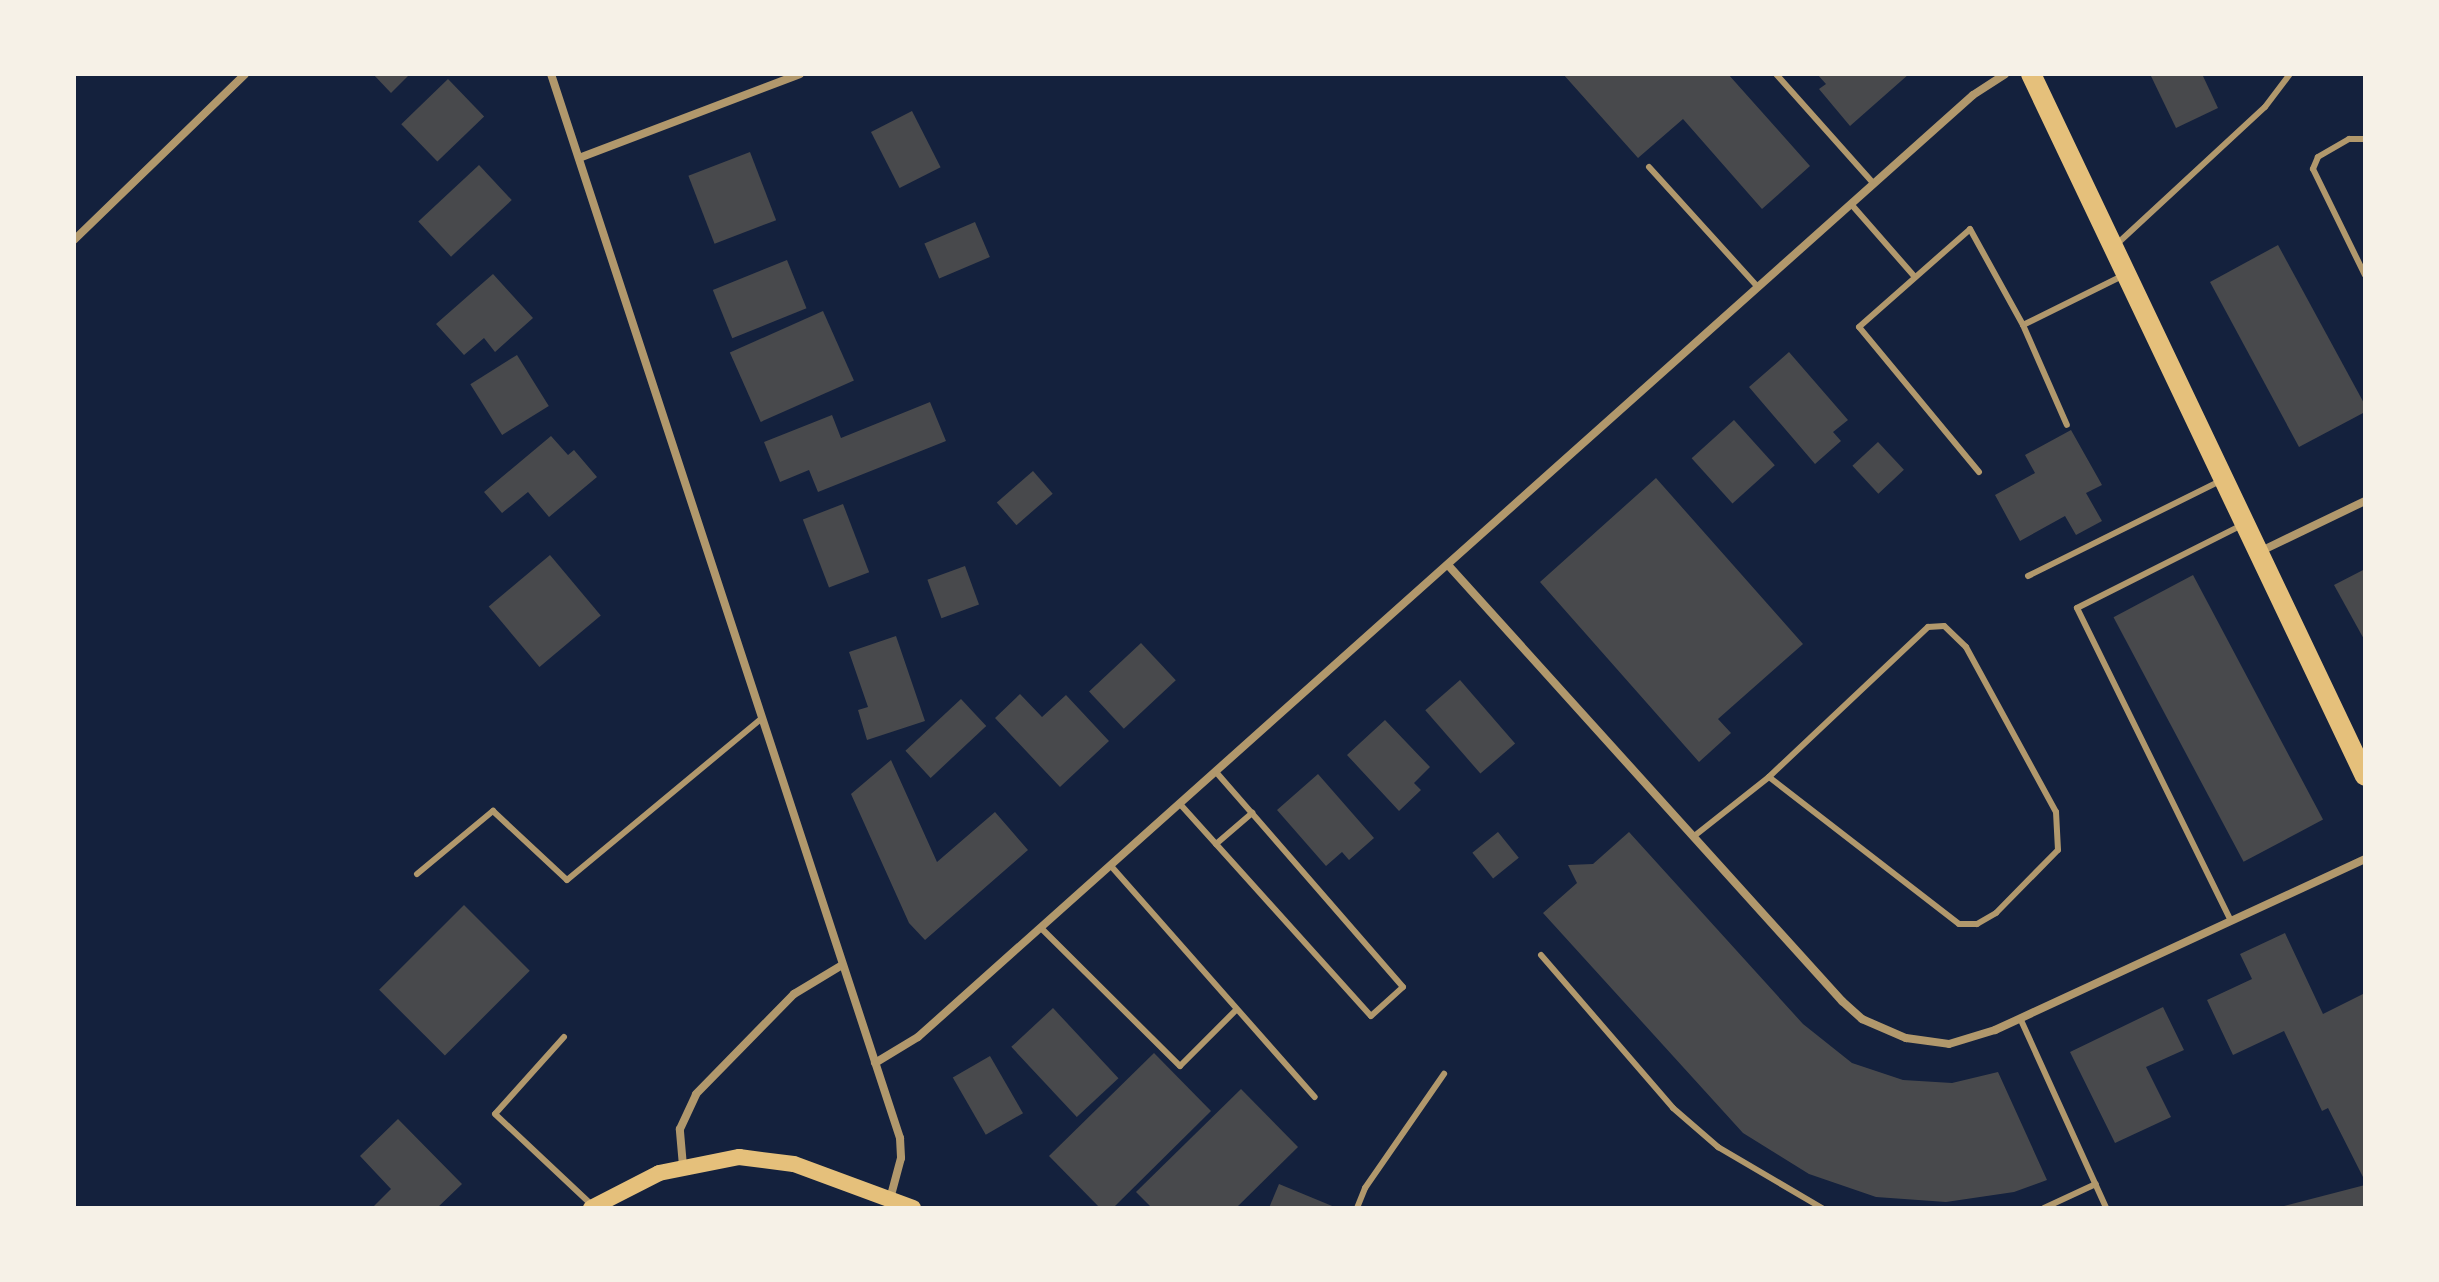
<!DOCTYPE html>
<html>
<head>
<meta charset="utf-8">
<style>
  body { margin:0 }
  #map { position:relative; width:2439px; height:1282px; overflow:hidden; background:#14213d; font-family:"Roboto Condensed",sans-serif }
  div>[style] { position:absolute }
  .building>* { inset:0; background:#48494c; transform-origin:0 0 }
  .service>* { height:6px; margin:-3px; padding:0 3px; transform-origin:3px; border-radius:3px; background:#b1986c }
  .minor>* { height:8px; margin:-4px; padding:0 4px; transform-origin:4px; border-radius:4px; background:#b1986c }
  .secondary>* { height:16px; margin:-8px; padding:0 8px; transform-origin:8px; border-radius:8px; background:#e5c07b }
  .primary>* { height:20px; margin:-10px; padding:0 10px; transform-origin:10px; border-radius:10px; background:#e5c07b }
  span { translate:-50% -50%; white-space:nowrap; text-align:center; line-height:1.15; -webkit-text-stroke:6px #f6f1e7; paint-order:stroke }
  .frame { position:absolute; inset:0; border:76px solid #f6f1e7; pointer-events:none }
</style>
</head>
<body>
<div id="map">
  <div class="building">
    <i style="clip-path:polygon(373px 74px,410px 74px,391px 93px)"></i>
    <i style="clip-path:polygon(1563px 74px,1728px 74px,1810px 166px,1762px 209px,1683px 119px,1638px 158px)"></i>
    <i style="clip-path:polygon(1817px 74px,1909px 74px,1850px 126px,1819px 89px,1826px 84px)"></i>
    <i style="clip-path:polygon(2150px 74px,2202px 74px,2218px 108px,2176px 128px)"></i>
    <i style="left:448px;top:79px;width:52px;height:65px;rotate:46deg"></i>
    <i style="left:912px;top:111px;width:63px;height:46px;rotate:63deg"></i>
    <i style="left:750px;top:152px;width:73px;height:66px;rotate:69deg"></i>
    <i style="left:479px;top:165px;width:48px;height:83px;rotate:47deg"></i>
    <i style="left:975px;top:222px;width:38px;height:55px;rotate:67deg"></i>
    <i style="clip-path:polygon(2278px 245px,2365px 405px,2365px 412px,2299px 447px,2210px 282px)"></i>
    <i style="left:787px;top:260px;width:52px;height:80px;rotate:68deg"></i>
    <i style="clip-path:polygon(493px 274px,533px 318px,495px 352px,484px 338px,464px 355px,436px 324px)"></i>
    <i style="left:823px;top:311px;width:76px;height:102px;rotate:66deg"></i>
    <i style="clip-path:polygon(1789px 352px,1848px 420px,1833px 432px,1841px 441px,1815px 464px,1749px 387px)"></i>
    <i style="left:517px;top:355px;width:60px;height:55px;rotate:58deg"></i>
    <i style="clip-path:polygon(930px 402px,946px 441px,818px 492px,809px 470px,780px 482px,764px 442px,832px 415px,841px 438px)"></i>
    <i style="left:1734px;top:420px;width:61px;height:57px;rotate:48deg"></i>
    <i style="clip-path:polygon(2071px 430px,2102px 485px,2086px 493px,2102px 521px,2076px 535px,2065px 516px,2020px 541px,1995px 495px,2035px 473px,2025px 455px)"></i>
    <i style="clip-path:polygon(551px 436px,568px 455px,574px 450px,597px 477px,549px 517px,528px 492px,502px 513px,484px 492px)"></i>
    <i style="left:1878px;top:442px;width:38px;height:35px;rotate:47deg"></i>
    <i style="left:1033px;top:471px;width:30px;height:48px;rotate:49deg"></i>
    <i style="clip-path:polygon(1656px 478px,1803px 644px,1718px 719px,1731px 733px,1699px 762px,1540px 582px)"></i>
    <i style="left:843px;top:504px;width:73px;height:43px;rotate:69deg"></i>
    <i style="left:550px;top:555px;width:79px;height:80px;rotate:50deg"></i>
    <i style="left:965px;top:566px;width:41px;height:40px;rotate:70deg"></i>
    <i style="clip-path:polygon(2365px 569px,2365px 641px,2334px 585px)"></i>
    <i style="left:2193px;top:575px;width:277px;height:90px;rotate:62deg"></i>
    <i style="clip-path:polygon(896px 636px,925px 721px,867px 740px,858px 710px,868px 707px,849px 652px)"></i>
    <i style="left:1141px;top:643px;width:51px;height:71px;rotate:47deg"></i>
    <i style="left:1460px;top:680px;width:84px;height:46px;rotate:49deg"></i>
    <i style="clip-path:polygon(1020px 694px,1042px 717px,1066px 695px,1109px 741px,1060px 787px,995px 718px)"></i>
    <i style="left:961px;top:699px;width:37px;height:76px;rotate:47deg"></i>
    <i style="clip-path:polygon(1385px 720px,1430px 767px,1414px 783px,1421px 790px,1399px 811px,1347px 755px)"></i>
    <i style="clip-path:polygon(891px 760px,937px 862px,995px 812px,1028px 850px,925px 940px,909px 923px,851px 794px)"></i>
    <i style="clip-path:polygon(1318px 774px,1374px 838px,1349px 860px,1342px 852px,1326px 866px,1277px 810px)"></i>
    <i style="left:1498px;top:832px;width:33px;height:33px;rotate:51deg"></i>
    <i style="clip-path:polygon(1629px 832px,1803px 1024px,1852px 1063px,1903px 1080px,1952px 1083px,1998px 1072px,2047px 1180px,2014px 1192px,1946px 1202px,1876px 1197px,1809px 1174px,1743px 1133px,1543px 913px,1577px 883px,1568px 865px,1593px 864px)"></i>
    <i style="left:464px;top:905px;width:93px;height:120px;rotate:45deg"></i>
    <i style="clip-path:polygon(2285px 933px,2323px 1014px,2365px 993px,2365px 1181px,2328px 1108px,2322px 1111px,2284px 1031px,2233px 1055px,2207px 1000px,2252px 979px,2240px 954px)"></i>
    <i style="clip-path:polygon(2163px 1007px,2184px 1050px,2146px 1067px,2171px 1117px,2115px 1143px,2070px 1052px)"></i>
    <i style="left:1053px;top:1008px;width:96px;height:57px;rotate:47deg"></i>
    <i style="clip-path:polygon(1154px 1053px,1211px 1111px,1113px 1208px,1100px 1208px,1049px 1156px)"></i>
    <i style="left:990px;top:1056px;width:66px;height:43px;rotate:60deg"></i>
    <i style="clip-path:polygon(1241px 1089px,1298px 1147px,1236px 1208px,1152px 1208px,1136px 1192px)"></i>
    <i style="clip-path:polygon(398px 1119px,462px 1184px,437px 1208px,372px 1208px,391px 1189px,360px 1156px)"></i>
    <i style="clip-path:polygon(1279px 1184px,1337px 1208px,1269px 1208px)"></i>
    <i style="clip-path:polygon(2365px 1185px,2365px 1208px,2280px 1208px,2280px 1207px)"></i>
  </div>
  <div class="service">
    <i style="left:1776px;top:74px;width:147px;rotate:48.3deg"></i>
    <i style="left:2365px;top:139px;width:16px;rotate:180deg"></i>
    <i style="left:2349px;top:139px;width:36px;rotate:150deg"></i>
    <i style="left:2318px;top:157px;width:13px;rotate:113deg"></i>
    <i style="left:2313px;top:169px;width:118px;rotate:63.9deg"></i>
    <i style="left:1649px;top:167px;width:162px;rotate:47.8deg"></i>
    <i style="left:1851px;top:204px;width:97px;rotate:48.8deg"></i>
    <i style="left:2118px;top:243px;width:200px;rotate:-42.8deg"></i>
    <i style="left:2265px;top:107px;width:41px;rotate:-52.9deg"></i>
    <i style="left:2023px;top:325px;width:109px;rotate:66.3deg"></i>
    <i style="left:1979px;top:472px;width:188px;rotate:-129.6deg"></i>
    <i style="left:1859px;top:327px;width:148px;rotate:-41.4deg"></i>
    <i style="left:1970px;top:229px;width:110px;rotate:61.1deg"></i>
    <i style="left:2023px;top:325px;width:110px;rotate:-26.3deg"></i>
    <i style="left:2028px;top:576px;width:214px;rotate:-26.3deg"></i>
    <i style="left:1180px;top:804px;width:285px;rotate:48deg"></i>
    <i style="left:1371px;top:1016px;width:43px;rotate:-42.2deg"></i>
    <i style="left:1403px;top:987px;width:285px;rotate:-131deg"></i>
    <i style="left:1693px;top:837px;width:97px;rotate:-38.3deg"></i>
    <i style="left:1769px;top:777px;width:240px;rotate:37.7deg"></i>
    <i style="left:1959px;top:924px;width:18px"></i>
    <i style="left:1977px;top:924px;width:22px;rotate:-30deg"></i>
    <i style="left:1996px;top:913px;width:88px;rotate:-45.5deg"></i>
    <i style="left:2058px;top:850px;width:38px;rotate:-93deg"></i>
    <i style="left:2056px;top:812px;width:188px;rotate:-118.6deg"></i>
    <i style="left:1966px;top:647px;width:30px;rotate:-136deg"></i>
    <i style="left:1944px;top:626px;width:16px;rotate:176deg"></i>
    <i style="left:1928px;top:627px;width:219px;rotate:136.7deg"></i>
    <i style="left:1216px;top:844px;width:48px;rotate:-40.7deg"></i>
    <i style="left:1111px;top:866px;width:308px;rotate:48.6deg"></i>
    <i style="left:417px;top:874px;width:99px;rotate:-39.7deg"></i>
    <i style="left:493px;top:811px;width:101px;rotate:43deg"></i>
    <i style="left:567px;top:880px;width:252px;rotate:-39.7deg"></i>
    <i style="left:2231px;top:921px;width:349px;rotate:-116.2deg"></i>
    <i style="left:2077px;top:608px;width:185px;rotate:-26.7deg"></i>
    <i style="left:1041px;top:928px;width:196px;rotate:44.8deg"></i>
    <i style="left:1180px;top:1066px;width:79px;rotate:-45deg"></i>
    <i style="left:1541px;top:955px;width:202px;rotate:49.2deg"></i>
    <i style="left:1673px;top:1108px;width:60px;rotate:40.9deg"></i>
    <i style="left:1718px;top:1147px;width:121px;rotate:30.4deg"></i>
    <i style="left:2020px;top:1018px;width:209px;rotate:65.6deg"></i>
    <i style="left:564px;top:1037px;width:103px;rotate:131.9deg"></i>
    <i style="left:495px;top:1114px;width:134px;rotate:43.2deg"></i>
    <i style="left:1357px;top:1208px;width:22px;rotate:-68deg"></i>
    <i style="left:1365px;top:1188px;width:139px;rotate:-55.3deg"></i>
    <i style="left:2044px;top:1208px;width:57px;rotate:-24.8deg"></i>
  </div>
  <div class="minor">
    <i style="left:551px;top:74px;width:1120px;rotate:71.84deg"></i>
    <i style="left:900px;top:1138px;width:20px;rotate:87deg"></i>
    <i style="left:901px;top:1158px;width:42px;rotate:105deg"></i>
    <i style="left:579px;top:158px;width:236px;rotate:-20.8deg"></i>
    <i style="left:74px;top:240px;width:238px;rotate:-44.1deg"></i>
    <i style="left:2259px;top:552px;width:118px;rotate:-25.7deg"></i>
    <i style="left:1448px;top:565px;width:588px;rotate:47.9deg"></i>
    <i style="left:1842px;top:1001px;width:27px;rotate:42deg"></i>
    <i style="left:1862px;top:1019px;width:48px;rotate:23.4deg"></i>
    <i style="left:1906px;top:1038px;width:43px;rotate:7.9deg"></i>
    <i style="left:1949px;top:1044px;width:48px;rotate:-16.9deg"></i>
    <i style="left:1995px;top:1030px;width:408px;rotate:-24.8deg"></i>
    <i style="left:875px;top:1063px;width:50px;rotate:-31.2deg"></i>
    <i style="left:918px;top:1037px;width:1414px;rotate:-41.76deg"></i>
    <i style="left:1973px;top:95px;width:38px;rotate:-33deg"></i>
    <i style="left:683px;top:1166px;width:37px;rotate:-95deg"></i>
    <i style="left:680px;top:1129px;width:38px;rotate:-65deg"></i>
    <i style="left:696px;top:1094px;width:140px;rotate:-45.6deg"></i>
    <i style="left:794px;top:994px;width:56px;rotate:-31.1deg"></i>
  </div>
  <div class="secondary">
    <i style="left:591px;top:1208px;width:76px;rotate:-27.2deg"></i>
    <i style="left:659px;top:1173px;width:82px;rotate:-11.3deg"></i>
    <i style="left:739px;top:1157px;width:55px;rotate:7.3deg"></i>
    <i style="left:794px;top:1164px;width:127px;rotate:20.3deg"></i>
  </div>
  <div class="primary">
    <i style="left:2031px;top:74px;width:777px;rotate:64.56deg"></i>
  </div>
  <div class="frame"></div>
</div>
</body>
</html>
